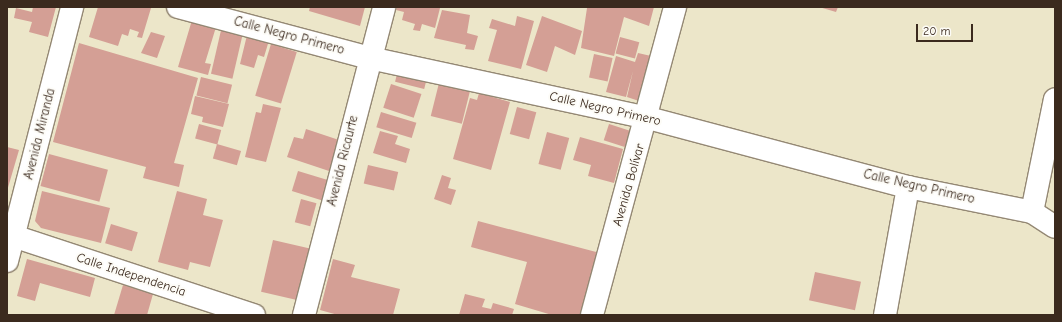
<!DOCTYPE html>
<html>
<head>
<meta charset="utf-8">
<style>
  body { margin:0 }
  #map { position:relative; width:1062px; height:322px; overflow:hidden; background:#ece6c9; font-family:"Comic Neue",sans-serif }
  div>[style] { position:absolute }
  .building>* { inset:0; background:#d49f95; transform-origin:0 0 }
  .roads { filter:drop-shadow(1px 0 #948874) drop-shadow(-1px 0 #948874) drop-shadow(0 1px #948874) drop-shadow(0 -1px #948874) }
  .minor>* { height:22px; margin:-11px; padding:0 11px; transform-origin:11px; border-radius:11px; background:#fff }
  span { translate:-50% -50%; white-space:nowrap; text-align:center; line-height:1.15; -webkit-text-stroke:4px #fdfcf7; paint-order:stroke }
  .street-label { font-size:13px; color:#3b2a1e }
  .frame { position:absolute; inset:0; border:8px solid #3b2a1e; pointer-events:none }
  .scale { position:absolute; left:916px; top:24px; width:57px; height:18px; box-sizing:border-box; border:2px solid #3b2a1e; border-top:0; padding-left:5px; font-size:12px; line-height:14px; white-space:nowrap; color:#3b2a1e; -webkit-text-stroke:3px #fdfcf7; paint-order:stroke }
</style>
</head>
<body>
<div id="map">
  <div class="building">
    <i style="clip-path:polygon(33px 7px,56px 7px,48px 37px,29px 32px,32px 22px,14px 18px,16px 8px,32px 12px)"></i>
    <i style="clip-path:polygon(98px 7px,151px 8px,142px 38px,137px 37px,139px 32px,130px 29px,128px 36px,122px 34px,118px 46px,89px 37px)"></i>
    <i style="clip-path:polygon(310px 7px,365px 7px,360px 26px,309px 11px)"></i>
    <i style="clip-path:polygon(397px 7px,448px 7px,440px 8px,435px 28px,422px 24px,420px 31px,413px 30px,415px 24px,402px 20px,404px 12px,396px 10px)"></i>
    <i style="clip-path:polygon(579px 7px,654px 7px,649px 26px,624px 17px,614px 56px,581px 48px,587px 8px)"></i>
    <i style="clip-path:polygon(819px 7px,838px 7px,836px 12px)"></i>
    <i style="clip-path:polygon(442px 10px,470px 15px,467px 33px,478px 36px,474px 50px,465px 49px,466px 45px,434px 38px)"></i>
    <i style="clip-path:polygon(517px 16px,534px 21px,521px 69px,488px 61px,497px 30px,489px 28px,492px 19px,515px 26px)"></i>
    <i style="clip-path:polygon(542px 16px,582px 31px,575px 55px,555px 46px,547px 72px,526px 65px)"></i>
    <i style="clip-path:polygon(192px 20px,216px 27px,205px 63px,211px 64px,208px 75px,178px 67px)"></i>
    <i style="left:222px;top:26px;width:22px;height:49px;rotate:13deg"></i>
    <i style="clip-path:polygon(248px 31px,270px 37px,264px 57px,258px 55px,254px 68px,240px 64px)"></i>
    <i style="clip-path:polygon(151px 32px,165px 36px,157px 58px,141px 53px)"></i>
    <i style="left:620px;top:37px;width:20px;height:17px;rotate:15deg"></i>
    <i style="clip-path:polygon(79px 43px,198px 78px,174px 163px,184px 165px,179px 187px,143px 178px,146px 167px,53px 142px)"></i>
    <i style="left:271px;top:44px;width:27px;height:54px;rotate:17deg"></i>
    <i style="clip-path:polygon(638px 53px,651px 56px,639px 101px,627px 97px,633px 71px,626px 97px,606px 92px,616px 56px,635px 62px)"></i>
    <i style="left:594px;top:54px;width:19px;height:24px;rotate:12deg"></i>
    <i style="left:398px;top:70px;width:30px;height:12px;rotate:14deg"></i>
    <i style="left:201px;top:77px;width:32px;height:19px;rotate:14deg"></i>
    <i style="left:439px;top:83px;width:32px;height:34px;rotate:14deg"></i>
    <i style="left:391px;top:84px;width:32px;height:25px;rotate:18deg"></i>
    <i style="clip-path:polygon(479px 93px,510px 102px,491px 170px,453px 159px,470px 98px,477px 100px)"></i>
    <i style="clip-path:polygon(195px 96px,229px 104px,223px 127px,202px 122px,203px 117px,191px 114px)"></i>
    <i style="clip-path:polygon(263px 104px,281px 108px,266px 162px,245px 157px,256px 112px,261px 113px)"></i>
    <i style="left:517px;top:107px;width:20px;height:28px;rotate:15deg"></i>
    <i style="left:381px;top:112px;width:37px;height:16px;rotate:17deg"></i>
    <i style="left:199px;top:124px;width:23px;height:15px;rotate:15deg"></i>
    <i style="left:609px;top:124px;width:22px;height:17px;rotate:18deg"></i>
    <i style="clip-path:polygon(306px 129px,339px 140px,329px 171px,287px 157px,294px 137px,303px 139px)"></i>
    <i style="clip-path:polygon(380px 131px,398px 136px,395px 144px,410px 149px,406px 163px,373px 153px)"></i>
    <i style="left:547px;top:132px;width:23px;height:33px;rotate:15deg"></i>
    <i style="clip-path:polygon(580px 137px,623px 149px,614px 183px,588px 176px,591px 165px,573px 160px)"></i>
    <i style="left:217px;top:144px;width:25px;height:15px;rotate:16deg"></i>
    <i style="clip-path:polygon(7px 147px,19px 150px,7px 191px)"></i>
    <i style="left:49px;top:154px;width:61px;height:33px;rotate:15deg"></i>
    <i style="left:368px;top:165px;width:31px;height:19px;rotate:13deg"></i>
    <i style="left:298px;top:171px;width:31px;height:21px;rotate:17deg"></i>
    <i style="clip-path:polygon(442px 175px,451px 178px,448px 188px,456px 190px,451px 205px,434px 199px)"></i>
    <i style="clip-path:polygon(42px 191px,110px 208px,101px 243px,41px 228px,35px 221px)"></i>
    <i style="clip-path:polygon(177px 191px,207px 199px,203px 215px,223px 220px,210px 267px,190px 262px,188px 270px,158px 262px)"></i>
    <i style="left:301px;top:199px;width:16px;height:24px;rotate:15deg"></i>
    <i style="clip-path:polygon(478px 221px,600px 253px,583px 315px,552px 315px,515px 304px,527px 262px,471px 247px)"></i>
    <i style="left:111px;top:224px;width:28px;height:20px;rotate:17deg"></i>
    <i style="left:273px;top:240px;width:39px;height:53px;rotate:13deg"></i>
    <i style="clip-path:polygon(27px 259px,95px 278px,90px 297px,40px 283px,35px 301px,17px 296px)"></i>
    <i style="clip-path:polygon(333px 259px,355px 265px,351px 277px,400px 289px,393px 315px,338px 315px,320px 310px)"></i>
    <i style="left:815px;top:272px;width:47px;height:29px;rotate:12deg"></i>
    <i style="clip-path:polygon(123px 285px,153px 294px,147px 315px,114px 315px)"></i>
    <i style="clip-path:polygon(465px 294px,485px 299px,482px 307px,491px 309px,493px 303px,514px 309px,512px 315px,459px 315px)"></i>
  </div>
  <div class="roads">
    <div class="minor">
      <i style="left:178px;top:7px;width:199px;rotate:14.9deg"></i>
      <i style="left:370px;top:58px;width:284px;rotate:12.2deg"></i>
      <i style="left:648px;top:118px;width:269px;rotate:14.9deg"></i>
      <i style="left:908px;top:187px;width:126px;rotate:11.4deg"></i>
      <i style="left:1032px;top:212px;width:27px;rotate:33deg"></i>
      <i style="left:1032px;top:212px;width:115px;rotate:-78.5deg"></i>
      <i style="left:7px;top:234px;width:260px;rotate:18.2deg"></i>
      <i style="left:7px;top:261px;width:262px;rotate:-75.6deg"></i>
      <i style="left:304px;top:315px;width:318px;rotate:-75.4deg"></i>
      <i style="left:592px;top:315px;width:319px;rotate:-74.9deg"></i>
      <i style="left:885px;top:315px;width:130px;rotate:-79.8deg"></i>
    </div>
  </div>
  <div class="street-label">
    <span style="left:289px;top:36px;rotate:15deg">Calle Negro Primero</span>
    <span style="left:605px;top:109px;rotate:13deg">Calle Negro Primero</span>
    <span style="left:40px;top:134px;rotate:-76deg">Avenida Miranda</span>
    <span style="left:343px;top:161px;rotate:-76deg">Avenida Ricaurte</span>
    <span style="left:629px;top:185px;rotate:-74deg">Avenida Bolívar</span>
    <span style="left:919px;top:187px;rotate:13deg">Calle Negro Primero</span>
    <span style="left:131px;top:275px;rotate:18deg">Calle Independencia</span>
  </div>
  <div class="frame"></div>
  <div class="scale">20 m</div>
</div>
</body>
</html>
